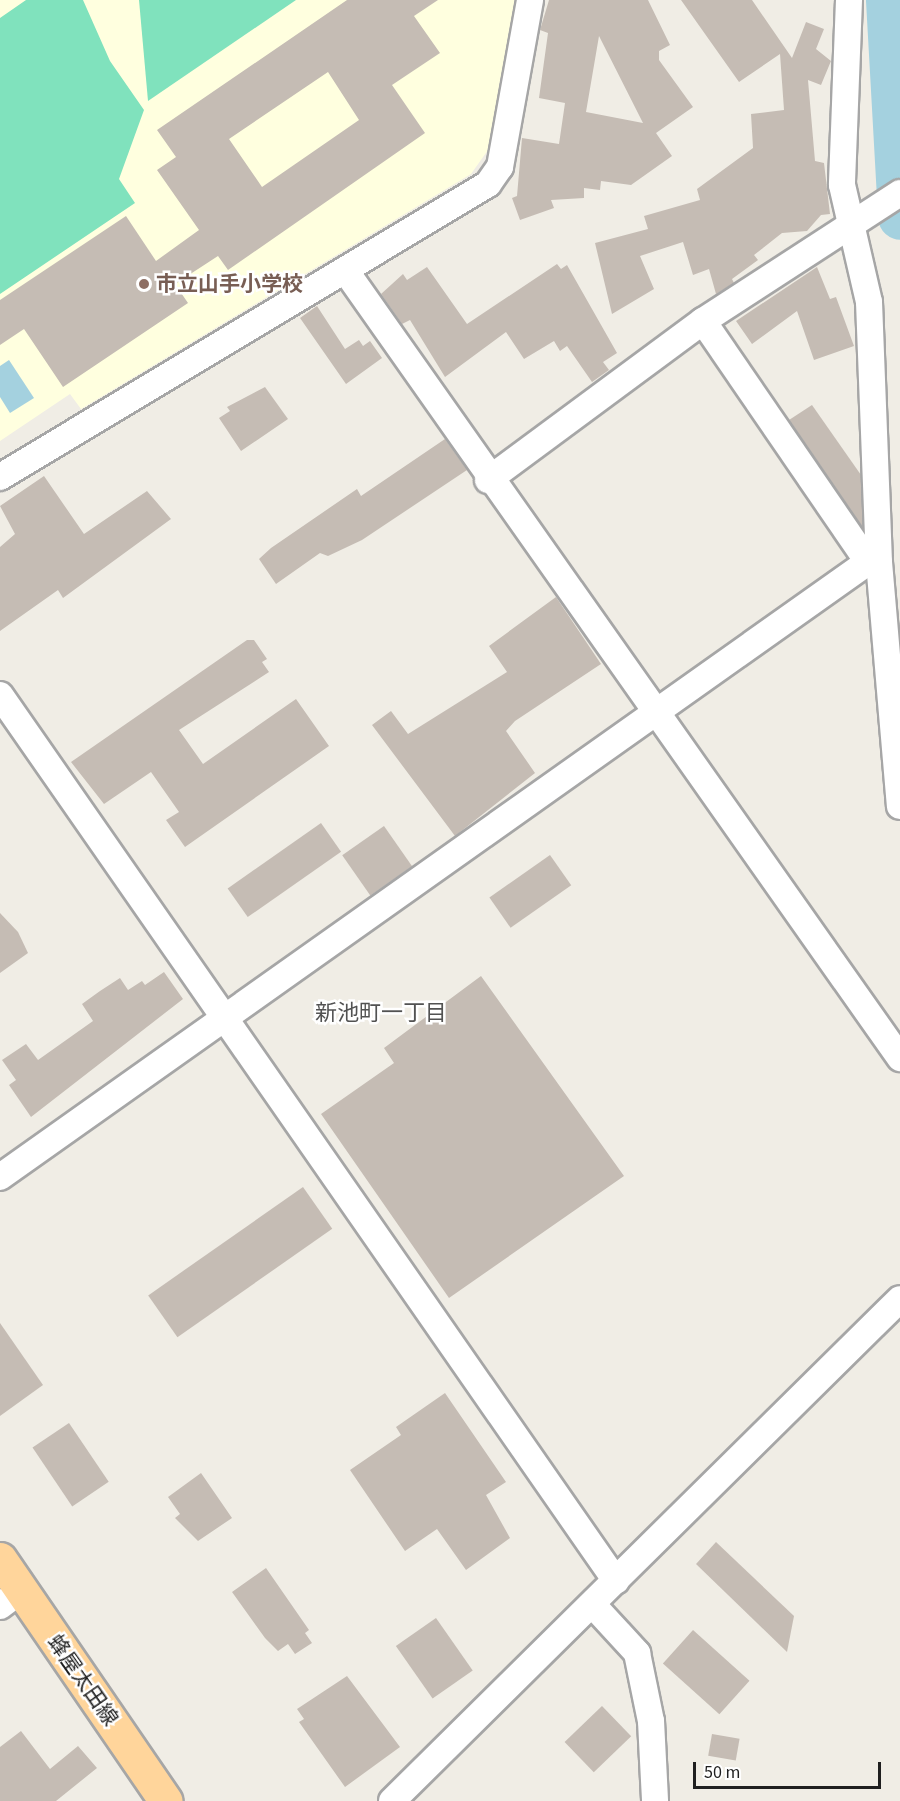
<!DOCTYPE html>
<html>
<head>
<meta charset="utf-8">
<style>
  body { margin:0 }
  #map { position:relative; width:900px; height:1801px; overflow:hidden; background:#f0ede5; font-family:"Source Sans 3","Noto Sans JP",sans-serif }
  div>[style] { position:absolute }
  .education>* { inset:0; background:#ffffdf }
  .pitch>* { inset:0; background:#80e2bd }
  .water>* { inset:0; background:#a4d1df }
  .river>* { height:45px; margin:-22.5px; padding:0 22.5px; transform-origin:22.5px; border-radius:22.5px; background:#a4d1df }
  .building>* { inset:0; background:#c5bcb4; transform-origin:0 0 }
  .roads { filter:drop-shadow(2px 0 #a6a6a6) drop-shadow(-2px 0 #a6a6a6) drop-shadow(0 2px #a6a6a6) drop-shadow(0 -2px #a6a6a6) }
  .minor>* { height:26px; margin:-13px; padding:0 13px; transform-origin:13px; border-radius:13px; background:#fff }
  .major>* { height:33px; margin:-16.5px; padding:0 16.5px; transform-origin:16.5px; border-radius:16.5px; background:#ffd59b }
  .dots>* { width:16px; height:16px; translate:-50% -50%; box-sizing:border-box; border:3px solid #fff; border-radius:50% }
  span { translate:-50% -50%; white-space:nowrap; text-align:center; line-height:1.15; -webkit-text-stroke:5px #fff; paint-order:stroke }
  .education-label { font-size:21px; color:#785e54; font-weight:700 }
  .left { translate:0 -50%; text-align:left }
  .street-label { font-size:21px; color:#1f1f1f }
  .neighbourhood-label { font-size:22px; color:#525252 }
  .scale { position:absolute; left:693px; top:1762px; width:188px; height:27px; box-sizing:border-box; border:3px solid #1f1f1f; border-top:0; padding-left:8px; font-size:18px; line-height:21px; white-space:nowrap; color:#1f1f1f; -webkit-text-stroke:4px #fff; paint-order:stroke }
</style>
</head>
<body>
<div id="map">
  <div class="education">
    <i style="clip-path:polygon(0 0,518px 0,493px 143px,471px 174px,81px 409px,70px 394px,0 441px)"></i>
  </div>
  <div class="pitch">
    <i style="clip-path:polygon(26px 0,83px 0,110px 61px,144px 110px,119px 179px,135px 203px,0 294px,0 18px)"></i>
    <i style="clip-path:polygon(139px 0,296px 0,148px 101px)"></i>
  </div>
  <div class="water">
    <i style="clip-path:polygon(9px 360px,34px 398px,10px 413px,0 397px,0 366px)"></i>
  </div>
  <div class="river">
    <i style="left:888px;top:0;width:217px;rotate:86.8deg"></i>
  </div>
  <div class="building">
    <i style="clip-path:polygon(evenodd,347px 0,438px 0,414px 16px,440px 53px,392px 85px,425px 133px,228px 270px,218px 256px,175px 284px,188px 303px,63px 387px,24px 329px,0 345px,0 300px,126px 216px,156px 261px,199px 230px,157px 170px,176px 157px,157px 130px,347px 0,328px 72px,359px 120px,262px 187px,229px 139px,328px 72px)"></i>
    <i style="clip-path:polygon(evenodd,549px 0,648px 0,670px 45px,659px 51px,659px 60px,693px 107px,656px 133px,672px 156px,631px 185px,601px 181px,600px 190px,584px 188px,584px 198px,551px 200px,554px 208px,520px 220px,512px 198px,517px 196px,522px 138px,559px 144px,565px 103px,539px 98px,548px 33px,540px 30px,549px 0,599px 36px,643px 123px,586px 112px,599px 36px)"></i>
    <i style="clip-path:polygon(681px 0,752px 0,792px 58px,806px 22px,824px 29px,816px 49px,831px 61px,821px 85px,808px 80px,815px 161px,824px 163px,830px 214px,821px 215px,807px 231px,782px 233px,754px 255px,758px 260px,732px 279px,734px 283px,716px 294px,709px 269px,693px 275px,683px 242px,640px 256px,654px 289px,612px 314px,595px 243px,648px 229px,644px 216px,700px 200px,697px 189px,753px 148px,751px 114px,784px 110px,780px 54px,739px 82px)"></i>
    <i style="clip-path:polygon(557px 264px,561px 269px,567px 265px,617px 353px,603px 362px,609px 370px,592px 382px,567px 346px,560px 351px,554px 341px,524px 359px,506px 332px,445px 377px,410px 320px,402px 324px,381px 294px,403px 274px,407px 280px,427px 267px,467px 324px)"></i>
    <i style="clip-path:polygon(817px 267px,830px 299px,836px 297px,854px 346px,814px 360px,797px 311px,752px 344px,736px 321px)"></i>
    <i style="clip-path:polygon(317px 306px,345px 349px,359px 340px,363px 346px,370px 341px,382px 358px,346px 384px,300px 318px)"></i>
    <i style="clip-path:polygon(265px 387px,288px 419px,241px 451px,219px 418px,230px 411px,227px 407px)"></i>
    <i style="clip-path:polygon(812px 405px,861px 475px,863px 528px,789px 420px)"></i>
    <i style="clip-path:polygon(445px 439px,467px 470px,362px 540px,328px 556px,320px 553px,276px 584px,259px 559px,271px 548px,357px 489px,361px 496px)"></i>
    <i style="clip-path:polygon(44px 476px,84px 534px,147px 491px,171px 519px,63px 598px,58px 590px,0 631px,0 547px,15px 534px,0 506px)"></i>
    <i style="clip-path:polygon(556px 597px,601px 664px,515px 721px,506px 731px,535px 773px,455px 836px,372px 725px,391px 711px,408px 734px,507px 672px,489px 646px)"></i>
    <i style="clip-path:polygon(247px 640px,254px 640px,267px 659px,262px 662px,269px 672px,179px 730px,203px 764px,296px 699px,329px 746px,185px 847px,166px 820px,179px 812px,151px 772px,104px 804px,71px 762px)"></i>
    <i style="left:321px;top:823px;width:35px;height:114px;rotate:55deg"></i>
    <i style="left:384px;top:826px;width:49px;height:51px;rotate:55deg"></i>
    <i style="left:550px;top:855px;width:37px;height:74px;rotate:55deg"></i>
    <i style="clip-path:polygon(0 913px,18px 932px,28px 953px,0 973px)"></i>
    <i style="clip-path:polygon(164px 972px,183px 999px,31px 1117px,9px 1085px,16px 1080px,2px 1060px,26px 1044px,38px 1060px,93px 1021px,82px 1004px,100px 991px,120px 978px,128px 990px,142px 981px,145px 985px)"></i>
    <i style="clip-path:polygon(481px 976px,624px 1176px,449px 1298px,321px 1114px,394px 1063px,384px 1048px)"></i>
    <i style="left:303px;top:1187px;width:51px;height:189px;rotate:55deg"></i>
    <i style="clip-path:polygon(0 1323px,43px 1385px,0 1416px)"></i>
    <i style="clip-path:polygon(445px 1393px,506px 1482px,486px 1495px,510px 1538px,466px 1570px,437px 1529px,405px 1551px,350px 1470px,401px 1435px,396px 1427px)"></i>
    <i style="left:69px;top:1423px;width:71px;height:44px;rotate:56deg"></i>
    <i style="clip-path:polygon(201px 1473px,232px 1518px,198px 1541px,175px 1518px,180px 1514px,168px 1497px)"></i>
    <i style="clip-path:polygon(716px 1542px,794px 1616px,787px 1652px,696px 1564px)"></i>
    <i style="clip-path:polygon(266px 1568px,309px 1630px,305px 1633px,312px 1643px,295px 1654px,288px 1644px,278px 1651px,265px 1638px,232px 1592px)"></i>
    <i style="left:436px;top:1618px;width:64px;height:49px;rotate:55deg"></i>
    <i style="left:693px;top:1630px;width:76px;height:45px;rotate:42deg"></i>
    <i style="clip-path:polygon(347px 1676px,400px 1747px,345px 1787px,299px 1722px,304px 1719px,297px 1709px)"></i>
    <i style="left:602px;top:1706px;width:42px;height:52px;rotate:46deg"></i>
    <i style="clip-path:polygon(21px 1731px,50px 1769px,78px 1746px,97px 1768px,56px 1801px,0 1801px,0 1747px)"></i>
    <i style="left:712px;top:1734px;width:28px;height:22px;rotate:10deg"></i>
  </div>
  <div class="roads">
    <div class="minor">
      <i style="left:849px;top:0;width:185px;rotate:92.2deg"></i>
      <i style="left:842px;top:185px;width:120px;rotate:77deg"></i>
      <i style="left:869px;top:302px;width:260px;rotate:87.8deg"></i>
      <i style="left:879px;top:562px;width:245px;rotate:85.1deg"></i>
      <i style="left:345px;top:270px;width:964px;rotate:54.84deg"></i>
      <i style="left:0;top:477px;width:569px;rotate:-30.98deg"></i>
      <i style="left:488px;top:184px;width:21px;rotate:-55deg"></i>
      <i style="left:500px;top:167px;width:170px;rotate:-79.8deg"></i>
      <i style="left:488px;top:480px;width:267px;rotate:-36.5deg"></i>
      <i style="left:703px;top:321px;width:235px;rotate:-33deg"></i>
      <i style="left:0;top:695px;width:1079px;rotate:55.19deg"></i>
      <i style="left:0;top:1177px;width:1064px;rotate:-35.32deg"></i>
      <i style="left:868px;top:562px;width:292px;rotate:-124.4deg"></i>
      <i style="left:592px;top:1604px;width:67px;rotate:47.4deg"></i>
      <i style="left:637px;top:1653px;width:69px;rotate:78.4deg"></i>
      <i style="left:651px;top:1721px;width:80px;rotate:87.1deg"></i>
      <i style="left:0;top:1606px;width:26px;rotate:-37deg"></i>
      <i style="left:392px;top:1801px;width:714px;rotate:-44.66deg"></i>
    </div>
    <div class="major">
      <i style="left:0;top:1559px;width:293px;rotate:55.6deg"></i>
    </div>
  </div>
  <div class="dots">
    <i style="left:144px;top:284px;background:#8d6e63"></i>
  </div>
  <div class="education-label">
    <span class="left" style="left:156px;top:284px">市立山手小学校</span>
  </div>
  <div class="street-label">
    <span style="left:83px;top:1680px;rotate:55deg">蜂屋太田線</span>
  </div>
  <div class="neighbourhood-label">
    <span style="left:381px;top:1014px">新池町一丁目</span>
  </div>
  <div class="scale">50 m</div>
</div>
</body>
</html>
